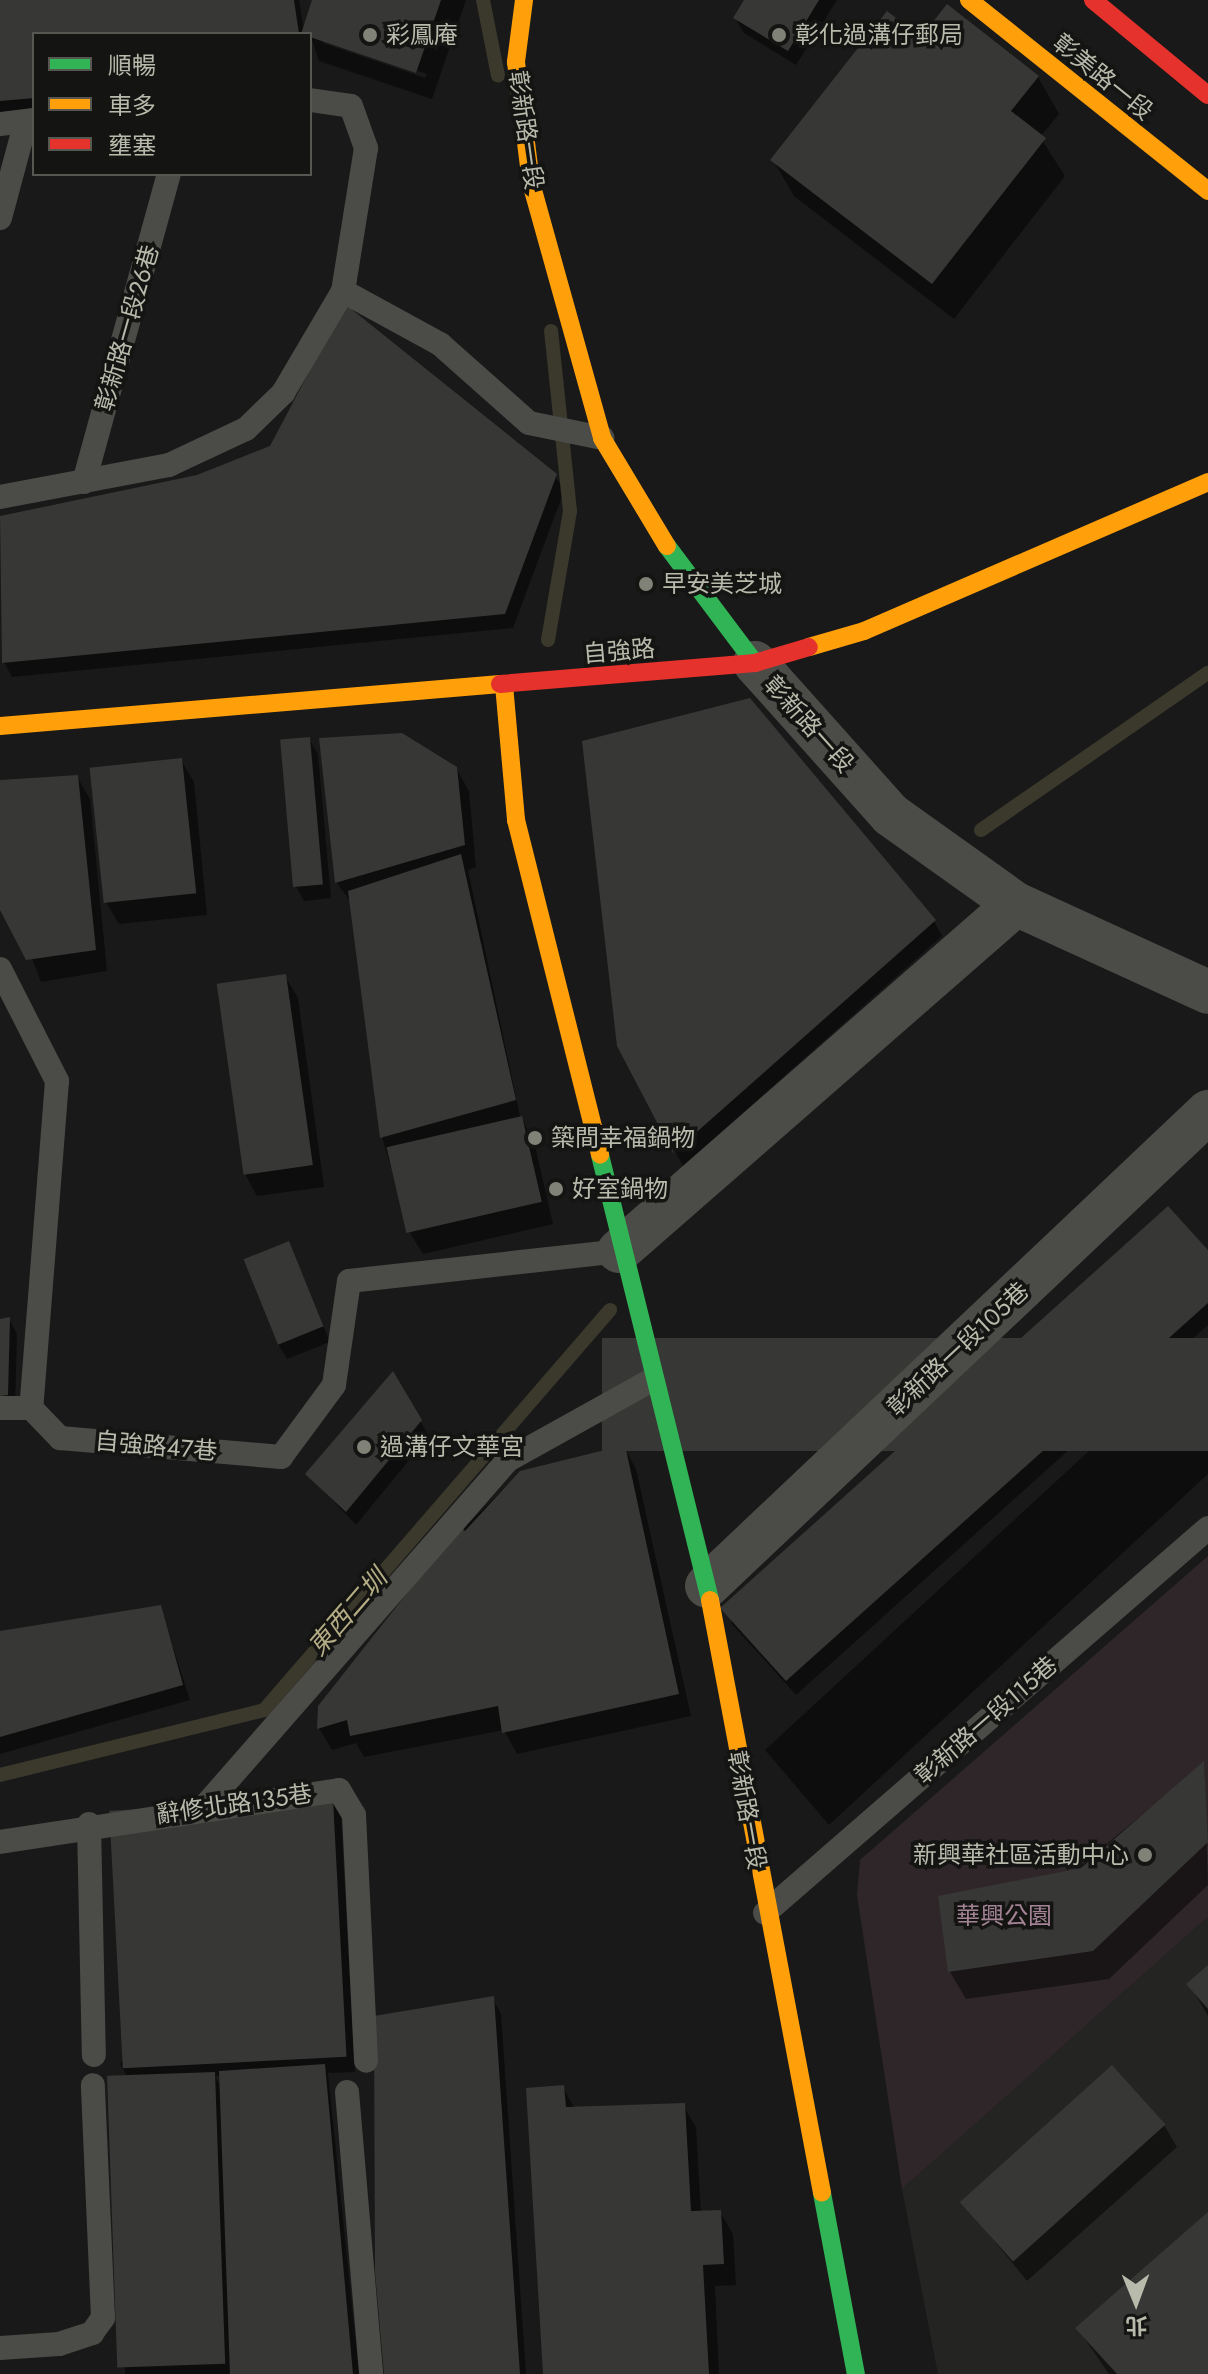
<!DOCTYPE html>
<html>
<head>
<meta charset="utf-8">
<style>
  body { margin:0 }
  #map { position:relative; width:1208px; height:2374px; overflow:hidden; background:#191919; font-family:Jost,"Noto Sans TC",sans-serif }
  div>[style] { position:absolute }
  .built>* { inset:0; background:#242523 }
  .green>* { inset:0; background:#2f262a }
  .shadow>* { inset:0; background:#0007 }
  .stream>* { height:14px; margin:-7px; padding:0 7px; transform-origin:7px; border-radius:7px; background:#3b392c }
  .building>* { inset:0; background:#373735; transform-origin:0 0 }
  .lane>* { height:24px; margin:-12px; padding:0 12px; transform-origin:12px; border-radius:12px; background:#4b4c48 }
  .street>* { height:44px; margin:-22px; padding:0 22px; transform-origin:22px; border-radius:22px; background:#4b4c48 }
  .fast>* { height:18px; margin:-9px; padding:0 9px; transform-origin:9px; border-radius:9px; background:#30b455 }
  .slow>* { height:18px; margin:-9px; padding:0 9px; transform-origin:9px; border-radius:9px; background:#ff9f0a }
  .jam>* { height:18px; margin:-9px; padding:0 9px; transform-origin:9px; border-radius:9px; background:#e5322d }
  .dots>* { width:22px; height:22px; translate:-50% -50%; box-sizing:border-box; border:4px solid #141513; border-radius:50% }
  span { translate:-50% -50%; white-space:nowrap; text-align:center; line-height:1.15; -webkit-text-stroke:7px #141513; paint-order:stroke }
  .poi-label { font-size:24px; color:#b8baab }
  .left { translate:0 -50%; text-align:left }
  .right { translate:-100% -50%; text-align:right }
  .street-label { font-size:24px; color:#b8baab }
  .park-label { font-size:24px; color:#a48395 }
  .water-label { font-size:26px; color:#b3ac84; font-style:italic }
  .legend { position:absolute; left:32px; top:32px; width:280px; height:144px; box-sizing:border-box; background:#141513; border:2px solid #565750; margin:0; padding:10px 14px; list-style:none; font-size:24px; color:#b8baab }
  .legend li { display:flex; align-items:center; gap:16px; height:40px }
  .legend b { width:40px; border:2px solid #565750 }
  .north { position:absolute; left:1096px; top:2262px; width:80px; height:80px; -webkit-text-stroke:6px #141513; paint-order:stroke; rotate:179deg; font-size:22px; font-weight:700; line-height:32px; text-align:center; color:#b8baab }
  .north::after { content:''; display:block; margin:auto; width:28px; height:36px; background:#b8baab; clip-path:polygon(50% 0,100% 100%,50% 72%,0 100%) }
</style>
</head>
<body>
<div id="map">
  <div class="built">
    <i style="clip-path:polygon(1208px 1917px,1208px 2374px,938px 2374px,902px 2189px)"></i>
  </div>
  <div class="green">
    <i style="clip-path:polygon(1208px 1556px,1208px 1917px,902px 2189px,857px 1895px,860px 1860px)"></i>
  </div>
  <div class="shadow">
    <i style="clip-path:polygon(evenodd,0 0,299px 0,304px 31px,314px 0,466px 0,432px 99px,319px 61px,310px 34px,34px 34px,34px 114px,0 117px,0 0,323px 39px,427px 74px,425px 78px,323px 43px,323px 39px)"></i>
    <i style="clip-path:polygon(746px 0,837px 0,796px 65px,744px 33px,735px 18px)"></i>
    <i style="clip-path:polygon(921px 40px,1038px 77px,1059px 114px,1040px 137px,1065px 176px,954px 319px,794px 196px,773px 160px)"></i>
    <i style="clip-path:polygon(555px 475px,564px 491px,513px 628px,12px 677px,4px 662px,0 518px,198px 477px)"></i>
    <i style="clip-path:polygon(309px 739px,318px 754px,331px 898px,304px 901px,296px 886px)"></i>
    <i style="clip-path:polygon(322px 740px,456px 768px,469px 791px,476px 867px,468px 870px,520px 1116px,534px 1141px,553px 1224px,423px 1254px,410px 1233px,382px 1137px,352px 904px,337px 883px)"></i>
    <i style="clip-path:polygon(181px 760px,194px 782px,207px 915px,119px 924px,106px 902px)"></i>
    <i style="clip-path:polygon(77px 777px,90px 799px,107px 971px,41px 982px,0 873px,0 782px)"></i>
    <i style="clip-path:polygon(934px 921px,942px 936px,683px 1166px,619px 1045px)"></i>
    <i style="clip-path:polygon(285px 976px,298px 998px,324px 1187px,257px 1196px,245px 1174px)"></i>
    <i style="clip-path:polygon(288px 1244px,330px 1342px,287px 1359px,278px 1344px)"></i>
    <i style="clip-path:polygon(1208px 1253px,1208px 1325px,796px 1695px,731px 1623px)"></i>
    <i style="clip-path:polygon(9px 1319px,17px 1334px,15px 1410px,0 1412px,0 1321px)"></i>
    <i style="clip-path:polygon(1208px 1341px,1208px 1474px,829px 1825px,765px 1750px)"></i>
    <i style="clip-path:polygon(393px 1375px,429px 1436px,356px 1525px,308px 1474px)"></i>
    <i style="clip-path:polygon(624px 1447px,636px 1469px,691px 1716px,517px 1754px,504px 1730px,364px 1757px,356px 1743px,332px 1750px,319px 1728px,320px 1707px,434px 1557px,521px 1472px)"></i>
    <i style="clip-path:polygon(160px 1607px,190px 1700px,0 1754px,0 1633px)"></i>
    <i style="clip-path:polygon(1204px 1764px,1208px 1885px,1109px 1979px,966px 1999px,950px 1972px)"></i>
    <i style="clip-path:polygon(evenodd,332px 1801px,341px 1816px,355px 2072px,328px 2073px,359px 2374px,125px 2374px,128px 2078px,120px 2064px,332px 1801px,215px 2076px,222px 2076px,222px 2089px,215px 2076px)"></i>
    <i style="clip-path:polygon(1208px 1967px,1208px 2016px,1189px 1984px)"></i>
    <i style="clip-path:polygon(493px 1999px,501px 2014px,526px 2374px,386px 2374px)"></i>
    <i style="clip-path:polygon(563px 2088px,575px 2109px,683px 2105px,696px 2127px,701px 2213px,720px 2212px,733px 2234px,736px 2285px,715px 2286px,719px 2374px,545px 2374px)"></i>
    <i style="clip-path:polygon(1164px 2125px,1177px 2147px,1027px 2281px,962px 2201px)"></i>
    <i style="clip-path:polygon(1208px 2214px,1208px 2374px,1109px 2374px,1078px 2329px)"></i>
  </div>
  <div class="stream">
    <i style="left:483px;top:0;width:77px;rotate:78.8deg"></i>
    <i style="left:548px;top:640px;width:131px;rotate:-80.3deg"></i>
    <i style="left:570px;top:511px;width:181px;rotate:-96deg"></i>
    <i style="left:981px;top:830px;width:276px;rotate:-34.7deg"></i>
    <i style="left:0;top:1775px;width:272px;rotate:-13.8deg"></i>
    <i style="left:264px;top:1710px;width:529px;rotate:-49.14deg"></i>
  </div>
  <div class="building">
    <i style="clip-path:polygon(0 0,294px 0,299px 34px,34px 34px,34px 98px,0 101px)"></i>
    <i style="clip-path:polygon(312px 0,441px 0,416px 73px,301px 34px)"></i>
    <i style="clip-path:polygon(744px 0,819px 0,788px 51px,733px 18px)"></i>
    <i style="clip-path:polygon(947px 4px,1039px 76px,1011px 111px,1046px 138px,932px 284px,770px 160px,887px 11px,921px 37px)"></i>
    <i style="clip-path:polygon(345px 304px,557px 474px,505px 614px,2px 663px,0 516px,197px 475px,270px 446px)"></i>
    <i style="clip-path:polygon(750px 698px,936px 920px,673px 1153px,617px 1046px,582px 741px)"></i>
    <i style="clip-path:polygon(402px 733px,457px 767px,465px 845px,335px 883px,319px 738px)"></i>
    <i style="left:310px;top:737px;width:148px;height:30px;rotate:85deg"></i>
    <i style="left:182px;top:758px;width:136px;height:93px;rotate:84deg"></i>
    <i style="clip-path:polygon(78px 775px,96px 950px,26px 960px,0 910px,0 780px)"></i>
    <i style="clip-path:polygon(461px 854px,516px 1100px,380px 1138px,348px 891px)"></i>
    <i style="left:286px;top:974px;width:193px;height:70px;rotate:82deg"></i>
    <i style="left:522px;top:1116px;width:88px;height:139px;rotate:77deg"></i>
    <i style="clip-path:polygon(1168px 1206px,1208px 1250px,1208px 1303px,786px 1681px,720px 1608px)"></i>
    <i style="left:289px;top:1241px;width:92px;height:49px;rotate:68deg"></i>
    <i style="clip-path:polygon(10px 1317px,8px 1395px,0 1396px,0 1319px)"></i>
    <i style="left:1208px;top:1338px;width:113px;height:606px;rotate:90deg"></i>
    <i style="clip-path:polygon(393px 1371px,422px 1420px,346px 1512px,305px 1474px)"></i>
    <i style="clip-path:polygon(625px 1445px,679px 1694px,502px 1733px,498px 1706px,350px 1736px,347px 1720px,317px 1729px,318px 1706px,460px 1526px,465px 1531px,520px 1471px)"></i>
    <i style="clip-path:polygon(161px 1605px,183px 1685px,0 1737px,0 1631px)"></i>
    <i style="clip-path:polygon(1204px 1761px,1208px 1842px,1093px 1951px,948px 1972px,938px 1896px,1081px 1868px)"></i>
    <i style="left:333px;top:1799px;width:258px;height:224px;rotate:87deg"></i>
    <i style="clip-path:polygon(1208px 1965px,1208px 2009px,1186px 1984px)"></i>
    <i style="clip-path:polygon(494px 1996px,520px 2374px,384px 2374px,375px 2272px,374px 2016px)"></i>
    <i style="clip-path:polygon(325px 2064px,353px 2374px,230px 2374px,219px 2071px)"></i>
    <i style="left:1112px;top:2065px;width:80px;height:205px;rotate:48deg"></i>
    <i style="left:215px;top:2072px;width:292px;height:108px;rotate:88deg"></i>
    <i style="clip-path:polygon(564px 2085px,566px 2107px,685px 2103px,691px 2211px,721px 2210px,724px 2264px,703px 2265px,709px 2374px,543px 2374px,526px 2088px)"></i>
    <i style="clip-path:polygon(1208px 2212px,1208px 2374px,1117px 2374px,1075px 2328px)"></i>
  </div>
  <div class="lane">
    <i style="left:310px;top:100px;width:41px;rotate:8.3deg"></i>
    <i style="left:351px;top:106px;width:45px;rotate:70.3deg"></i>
    <i style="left:366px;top:148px;width:145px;rotate:99.1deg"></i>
    <i style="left:0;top:124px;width:34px;rotate:-7deg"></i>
    <i style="left:0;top:218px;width:100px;rotate:-75deg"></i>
    <i style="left:84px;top:482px;width:320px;rotate:-74.6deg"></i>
    <i style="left:0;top:497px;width:172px;rotate:-10.7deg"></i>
    <i style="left:169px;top:465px;width:85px;rotate:-25.1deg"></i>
    <i style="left:246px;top:429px;width:52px;rotate:-44.2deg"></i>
    <i style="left:283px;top:393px;width:118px;rotate:-59.5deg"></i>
    <i style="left:343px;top:291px;width:111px;rotate:28.7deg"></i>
    <i style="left:440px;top:344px;width:119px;rotate:41.6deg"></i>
    <i style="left:529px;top:423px;width:75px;rotate:11.6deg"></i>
    <i style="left:0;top:969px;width:126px;rotate:63deg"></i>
    <i style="left:57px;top:1081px;width:328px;rotate:94.5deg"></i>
    <i style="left:31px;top:1408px;width:42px;rotate:46deg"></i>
    <i style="left:60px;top:1438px;width:222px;rotate:4.9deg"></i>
    <i style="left:281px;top:1457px;width:89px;rotate:-53.6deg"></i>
    <i style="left:334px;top:1385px;width:105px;rotate:-81.8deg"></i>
    <i style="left:349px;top:1281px;width:272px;rotate:-6.3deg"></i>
    <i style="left:0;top:1408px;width:31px"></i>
    <i style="left:205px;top:1806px;width:460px;rotate:-48.8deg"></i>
    <i style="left:508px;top:1460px;width:165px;rotate:-29.1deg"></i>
    <i style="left:89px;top:1824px;width:231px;rotate:88.8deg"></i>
    <i style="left:0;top:1842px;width:343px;rotate:-8.7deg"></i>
    <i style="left:339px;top:1790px;width:29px;rotate:59deg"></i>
    <i style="left:354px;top:1815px;width:246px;rotate:87.2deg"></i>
    <i style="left:765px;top:1913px;width:587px;rotate:-40.99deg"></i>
    <i style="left:347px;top:2092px;width:283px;rotate:85.1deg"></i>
    <i style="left:0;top:2348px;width:59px;rotate:-3.9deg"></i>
    <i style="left:59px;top:2344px;width:35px;rotate:-18deg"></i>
    <i style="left:92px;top:2333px;width:19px;rotate:-54deg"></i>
    <i style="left:103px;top:2318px;width:233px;rotate:-92.5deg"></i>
  </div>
  <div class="street">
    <i style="left:755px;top:663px;width:204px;rotate:48.2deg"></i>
    <i style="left:891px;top:815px;width:153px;rotate:35.5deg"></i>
    <i style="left:1016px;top:904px;width:211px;rotate:24.6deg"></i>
    <i style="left:619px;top:1251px;width:527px;rotate:-41.16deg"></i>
    <i style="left:707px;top:1586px;width:690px;rotate:-43.41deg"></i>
  </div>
  <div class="fast">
    <i style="left:667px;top:546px;width:146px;rotate:53.1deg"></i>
    <i style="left:600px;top:1155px;width:458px;rotate:76.1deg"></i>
    <i style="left:822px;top:2193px;width:184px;rotate:79.4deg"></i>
  </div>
  <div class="slow">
    <i style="left:524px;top:0;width:63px;rotate:97.4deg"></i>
    <i style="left:516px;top:62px;width:122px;rotate:82.9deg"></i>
    <i style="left:531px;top:183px;width:265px;rotate:74.4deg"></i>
    <i style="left:602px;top:438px;width:126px;rotate:59deg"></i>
    <i style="left:969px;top:0;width:306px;rotate:38.6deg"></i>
    <i style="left:809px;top:647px;width:57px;rotate:-16.2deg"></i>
    <i style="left:864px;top:631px;width:375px;rotate:-23.4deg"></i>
    <i style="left:504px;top:685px;width:136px;rotate:84.9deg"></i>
    <i style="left:516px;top:820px;width:345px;rotate:75.9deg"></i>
    <i style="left:0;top:726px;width:502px;rotate:-4.8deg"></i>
    <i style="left:710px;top:1600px;width:603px;rotate:79.3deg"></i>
  </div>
  <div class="jam">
    <i style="left:1093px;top:0;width:149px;rotate:39.6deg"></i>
    <i style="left:500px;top:684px;width:256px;rotate:-4.7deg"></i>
    <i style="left:755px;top:663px;width:56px;rotate:-16.5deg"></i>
  </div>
  <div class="dots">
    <i style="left:370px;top:35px;background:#808278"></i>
    <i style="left:779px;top:35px;background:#808278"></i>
    <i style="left:646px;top:584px;background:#808278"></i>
    <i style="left:535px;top:1138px;background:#808278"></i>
    <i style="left:556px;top:1189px;background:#808278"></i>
    <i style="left:364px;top:1447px;background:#808278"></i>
    <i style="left:1145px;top:1855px;background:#808278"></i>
  </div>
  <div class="poi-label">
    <span class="left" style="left:386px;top:35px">彩鳳庵</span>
    <span class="left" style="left:795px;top:35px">彰化過溝仔郵局</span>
    <span class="left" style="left:662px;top:584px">早安美芝城</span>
    <span class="left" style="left:551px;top:1138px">築間幸福鍋物</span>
    <span class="left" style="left:572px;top:1189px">好室鍋物</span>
    <span class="left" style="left:380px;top:1447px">過溝仔文華宮</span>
    <span class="right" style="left:1129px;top:1855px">新興華社區活動中心</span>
  </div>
  <div class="street-label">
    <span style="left:1103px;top:77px;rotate:39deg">彰美路一段</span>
    <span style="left:526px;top:130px;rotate:82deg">彰新路一段</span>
    <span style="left:127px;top:328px;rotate:-74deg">彰新路一段26巷</span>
    <span style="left:619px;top:651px;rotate:-5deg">自強路</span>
    <span style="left:809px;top:724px;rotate:48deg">彰新路一段</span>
    <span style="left:958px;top:1349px;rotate:-43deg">彰新路一段105巷</span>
    <span style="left:156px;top:1446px;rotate:5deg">自強路47巷</span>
    <span style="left:986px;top:1720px;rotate:-41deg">彰新路一段115巷</span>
    <span style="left:234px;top:1804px;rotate:-8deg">辭修北路135巷</span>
    <span style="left:747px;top:1810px;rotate:80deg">彰新路一段</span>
  </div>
  <div class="park-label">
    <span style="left:1004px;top:1916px">華興公園</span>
  </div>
  <div class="water-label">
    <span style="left:348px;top:1613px;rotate:-49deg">東西二圳</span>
  </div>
  <ul class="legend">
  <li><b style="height:10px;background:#30b455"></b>順暢</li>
  <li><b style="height:10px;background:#ff9f0a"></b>車多</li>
  <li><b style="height:10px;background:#e5322d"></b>壅塞</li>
  </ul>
  <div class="north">北</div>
</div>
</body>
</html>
